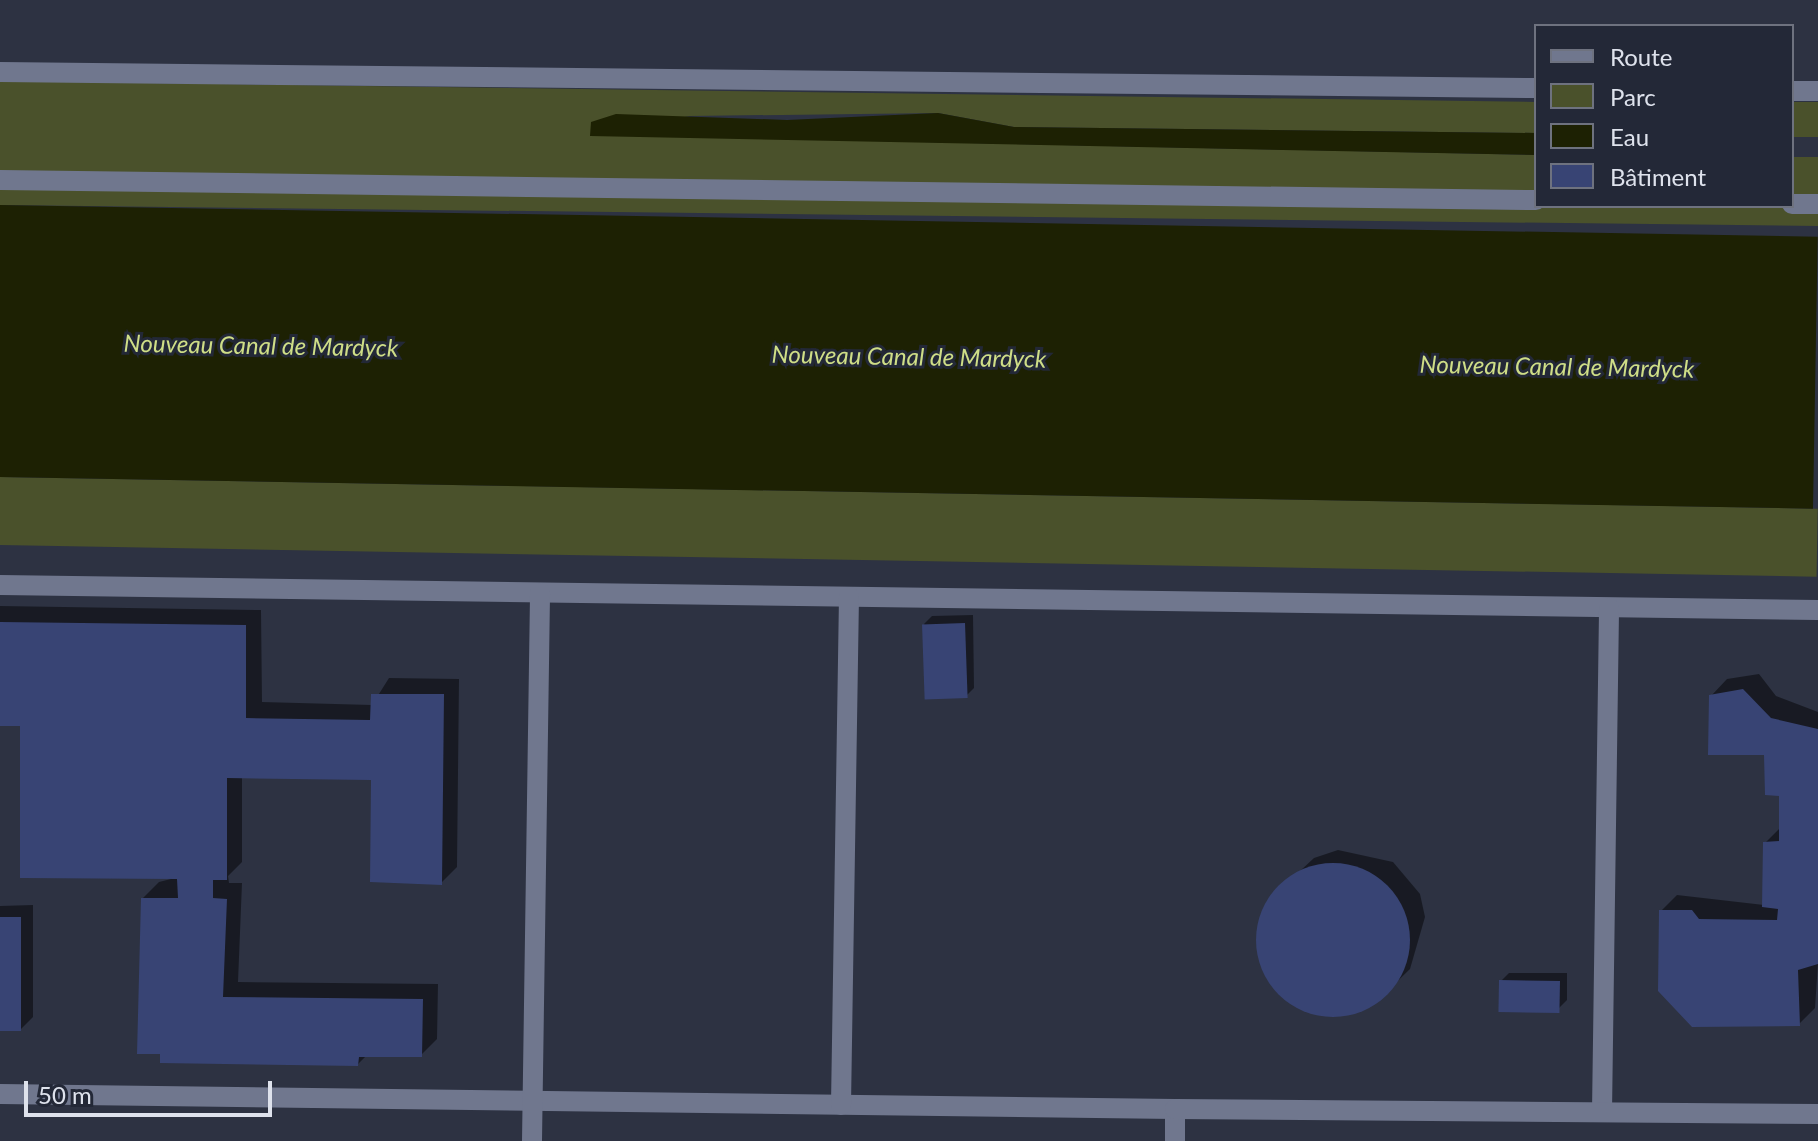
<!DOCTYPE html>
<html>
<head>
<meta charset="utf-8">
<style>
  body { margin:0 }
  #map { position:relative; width:1818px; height:1141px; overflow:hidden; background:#2d3242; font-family:Lato,sans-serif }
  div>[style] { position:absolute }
  .green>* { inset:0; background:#4a512b; transform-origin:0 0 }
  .water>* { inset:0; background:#1d2103; transform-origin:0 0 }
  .shadow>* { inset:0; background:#0007 }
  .building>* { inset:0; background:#384474; transform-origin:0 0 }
  .round { border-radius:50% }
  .minor>* { height:20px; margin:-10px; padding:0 10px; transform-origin:10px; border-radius:10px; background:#70778e }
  span { translate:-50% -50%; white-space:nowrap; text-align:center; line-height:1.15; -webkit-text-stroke:6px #232837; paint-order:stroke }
  .water-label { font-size:24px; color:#cfde87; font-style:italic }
  .legend { position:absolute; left:1534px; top:24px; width:260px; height:184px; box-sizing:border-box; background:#232837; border:2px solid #6e727f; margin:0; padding:10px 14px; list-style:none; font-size:24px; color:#dee2ec }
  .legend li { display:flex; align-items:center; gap:16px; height:40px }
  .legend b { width:40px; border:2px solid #6e727f }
  .scale { position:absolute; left:24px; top:1081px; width:248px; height:36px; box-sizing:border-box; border:4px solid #dee2ec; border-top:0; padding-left:10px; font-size:24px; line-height:28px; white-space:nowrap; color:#dee2ec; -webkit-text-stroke:6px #232837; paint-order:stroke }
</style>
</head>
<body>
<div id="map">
  <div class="green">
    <i style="clip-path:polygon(0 81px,1536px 102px,1536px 133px,1014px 127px,938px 113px,690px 116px,591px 135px,1536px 155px,1536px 206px,1792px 206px,1792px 157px,1818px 157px,1818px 226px,0 205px)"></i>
    <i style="left:1792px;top:102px;width:26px;height:35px"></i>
    <i style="left:0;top:477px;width:1818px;height:68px;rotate:1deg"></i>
  </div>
  <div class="water">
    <i style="clip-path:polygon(938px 113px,1014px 127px,1536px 133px,1536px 155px,590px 136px,591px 122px,616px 114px,787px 120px)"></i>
    <i style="left:0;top:205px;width:1818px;height:272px;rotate:1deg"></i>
  </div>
  <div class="shadow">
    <i style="clip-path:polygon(0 606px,261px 610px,262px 702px,372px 705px,389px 678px,459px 679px,457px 867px,441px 883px,373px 778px,242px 776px,242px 862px,228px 876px,229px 883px,242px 883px,238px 982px,438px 984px,437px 1039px,421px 1055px,367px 1055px,358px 1064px,162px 1061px,143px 898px,159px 882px,179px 877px,22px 724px,0 724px)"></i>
    <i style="clip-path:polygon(973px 615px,974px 688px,966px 696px,924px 624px,932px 616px)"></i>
    <i style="clip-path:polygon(1759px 674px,1776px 696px,1818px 712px,1818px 963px,1815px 1008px,1799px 1024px,1661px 911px,1677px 895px,1764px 905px,1765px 843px,1781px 827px,1781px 794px,1766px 753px,1711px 696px,1727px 679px)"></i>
    <i style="clip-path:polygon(1338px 850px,1393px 862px,1420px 894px,1425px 917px,1410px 969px,1378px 1000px,1339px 1015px,1313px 1012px,1279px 992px,1258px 944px,1270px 899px,1314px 858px)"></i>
    <i style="clip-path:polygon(33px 905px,33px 1017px,21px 1029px,0 1029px,0 906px)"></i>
    <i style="clip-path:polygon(1509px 973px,1567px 973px,1567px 1000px,1559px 1008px,1501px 981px)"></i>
  </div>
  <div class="building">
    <i style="clip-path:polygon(0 622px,246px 625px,246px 718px,370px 720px,371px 694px,444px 694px,442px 885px,370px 882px,371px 780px,227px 778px,227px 880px,213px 880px,213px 898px,227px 899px,223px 997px,423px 999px,422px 1057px,359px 1057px,358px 1066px,160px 1063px,160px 1054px,137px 1054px,141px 898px,178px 898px,177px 879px,20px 878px,20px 726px,0 726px)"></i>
    <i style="left:965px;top:623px;width:75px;height:43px;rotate:88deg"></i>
    <i style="clip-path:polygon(1743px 689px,1771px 718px,1818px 729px,1818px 964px,1798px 970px,1800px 1026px,1692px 1027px,1658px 991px,1659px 910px,1692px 910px,1699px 919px,1777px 920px,1778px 909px,1762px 907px,1763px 842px,1779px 841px,1779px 796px,1765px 795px,1764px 755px,1708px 755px,1709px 695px)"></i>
    <i class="round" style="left:1256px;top:863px;width:154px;height:154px"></i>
    <i style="left:0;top:917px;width:21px;height:114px"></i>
    <i style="left:1499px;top:980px;width:61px;height:32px;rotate:1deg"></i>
  </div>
  <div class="minor">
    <i style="left:0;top:72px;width:1536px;rotate:0.6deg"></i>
    <i style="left:1792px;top:91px;width:26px"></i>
    <i style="left:0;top:180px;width:1536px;rotate:0.75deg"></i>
    <i style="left:1792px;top:204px;width:26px"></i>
    <i style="left:0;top:585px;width:1818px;rotate:0.79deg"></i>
    <i style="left:0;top:1094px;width:1175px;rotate:0.73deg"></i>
    <i style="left:841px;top:1105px;width:508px;rotate:-89.1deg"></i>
    <i style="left:1602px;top:1112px;width:504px;rotate:-89.2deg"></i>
    <i style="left:532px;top:1141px;width:548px;rotate:-89.16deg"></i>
    <i style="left:1175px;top:1141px;width:32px;rotate:-90deg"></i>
    <i style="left:1175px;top:1109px;width:643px;rotate:0.45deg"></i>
  </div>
  <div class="water-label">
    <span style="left:261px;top:345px;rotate:1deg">Nouveau Canal de Mardyck</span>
    <span style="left:909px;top:356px;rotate:1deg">Nouveau Canal de Mardyck</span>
    <span style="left:1557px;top:366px;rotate:1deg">Nouveau Canal de Mardyck</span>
  </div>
  <ul class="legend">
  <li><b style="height:10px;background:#70778e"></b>Route</li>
  <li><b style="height:22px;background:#4a512b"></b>Parc</li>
  <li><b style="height:22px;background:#1d2103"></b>Eau</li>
  <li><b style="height:22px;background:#384474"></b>Bâtiment</li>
  </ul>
  <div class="scale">50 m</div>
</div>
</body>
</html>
